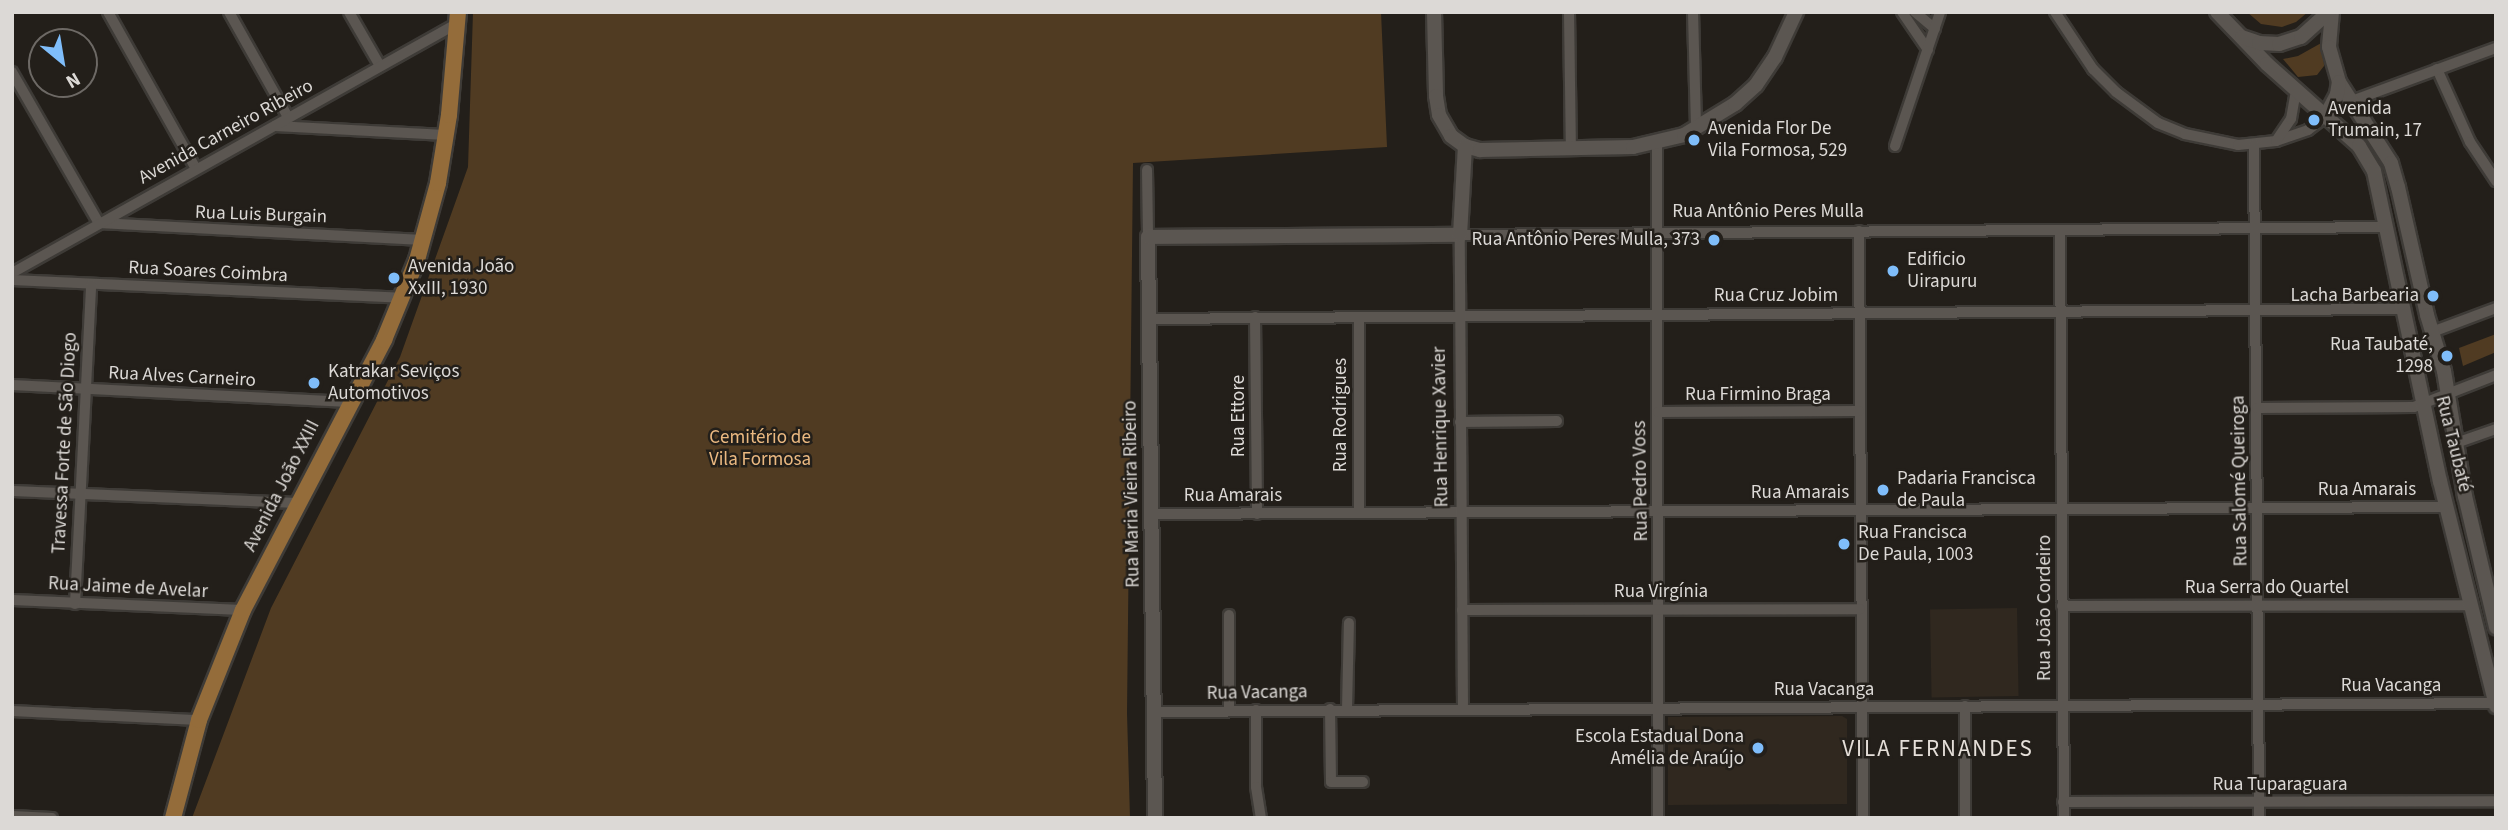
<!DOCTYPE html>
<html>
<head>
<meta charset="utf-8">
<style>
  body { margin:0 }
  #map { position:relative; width:2508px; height:830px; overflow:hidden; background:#231f1a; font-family:"Source Sans 3",sans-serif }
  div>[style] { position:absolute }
  .built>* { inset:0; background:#30281f; transform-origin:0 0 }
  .green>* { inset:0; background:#503b22 }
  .roads { filter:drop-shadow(2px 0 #3e3b37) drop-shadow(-2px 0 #3e3b37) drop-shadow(0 2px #3e3b37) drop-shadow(0 -2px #3e3b37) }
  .street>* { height:10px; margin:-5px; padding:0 5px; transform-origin:5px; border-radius:5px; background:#5b5651 }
  .secondary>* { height:14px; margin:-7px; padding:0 7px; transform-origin:7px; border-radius:7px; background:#5b5651 }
  .primary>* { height:16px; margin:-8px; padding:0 8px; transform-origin:8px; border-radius:8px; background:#946c3a }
  .dots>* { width:19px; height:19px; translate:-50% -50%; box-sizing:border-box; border:4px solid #231f1a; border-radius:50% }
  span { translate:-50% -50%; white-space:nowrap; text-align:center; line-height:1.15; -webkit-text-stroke:5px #231f1a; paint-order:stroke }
  .poi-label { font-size:19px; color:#dcd9d6 }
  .left { translate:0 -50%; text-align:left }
  .right { translate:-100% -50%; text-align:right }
  .street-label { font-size:19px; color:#dcd9d6 }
  .park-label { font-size:19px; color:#ebb981 }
  .quarter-label { font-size:23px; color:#e5dfd9; letter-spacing:2px }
  .frame { position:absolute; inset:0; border:14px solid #dcd9d6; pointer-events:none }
  .north { position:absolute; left:28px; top:28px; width:70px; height:70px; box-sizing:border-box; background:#231f1a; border:2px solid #6d6965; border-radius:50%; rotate:150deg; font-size:19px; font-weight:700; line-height:28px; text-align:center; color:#dcd9d6 }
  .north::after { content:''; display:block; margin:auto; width:24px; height:32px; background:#7fbdfa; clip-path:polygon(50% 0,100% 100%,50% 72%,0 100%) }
</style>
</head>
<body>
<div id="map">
  <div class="built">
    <i style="left:2017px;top:608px;width:88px;height:87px;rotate:89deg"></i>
    <i style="clip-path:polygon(1842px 716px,1847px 719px,1847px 804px,1668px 805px,1668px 717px)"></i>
  </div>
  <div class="green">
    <i style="clip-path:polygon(473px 12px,1381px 12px,1387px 147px,1133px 163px,1127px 713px,1130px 818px,192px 818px,271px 608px,400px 357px,468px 167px)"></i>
    <i style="clip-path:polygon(2247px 12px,2308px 12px,2296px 22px,2282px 27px,2261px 24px)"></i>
    <i style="clip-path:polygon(2323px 42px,2324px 66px,2317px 75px,2298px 77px,2283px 59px,2298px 56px)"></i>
    <i style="clip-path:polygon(2496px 334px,2496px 352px,2463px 366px,2459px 348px)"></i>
  </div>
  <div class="roads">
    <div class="street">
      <i style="left:108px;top:12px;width:180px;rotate:60.7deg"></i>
      <i style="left:229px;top:12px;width:120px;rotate:60.7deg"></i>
      <i style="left:349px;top:12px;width:62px;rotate:60.1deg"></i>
      <i style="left:1569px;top:12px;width:136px;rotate:89.2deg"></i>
      <i style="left:1693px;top:12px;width:117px;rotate:88.5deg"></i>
      <i style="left:1902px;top:12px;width:46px;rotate:55.6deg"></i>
      <i style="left:1915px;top:12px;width:26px;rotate:40deg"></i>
      <i style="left:2055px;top:12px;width:69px;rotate:56.3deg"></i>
      <i style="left:2093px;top:69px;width:33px;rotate:45deg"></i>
      <i style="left:2116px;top:92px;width:52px;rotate:36.4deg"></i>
      <i style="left:2158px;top:123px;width:29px;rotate:22deg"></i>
      <i style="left:2185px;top:134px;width:54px;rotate:11.7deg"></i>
      <i style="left:2238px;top:145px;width:38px;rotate:-6deg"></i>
      <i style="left:2276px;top:141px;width:34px;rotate:-19deg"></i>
      <i style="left:2308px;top:130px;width:21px;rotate:-37deg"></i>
      <i style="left:2437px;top:69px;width:80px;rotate:65.7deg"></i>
      <i style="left:2470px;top:142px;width:47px;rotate:56.3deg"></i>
      <i style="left:12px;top:72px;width:174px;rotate:60.1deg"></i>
      <i style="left:99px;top:223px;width:324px;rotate:3deg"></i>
      <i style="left:2349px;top:102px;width:157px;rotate:-20.2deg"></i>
      <i style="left:275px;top:126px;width:171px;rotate:3deg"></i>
      <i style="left:2276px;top:141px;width:27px;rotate:-56deg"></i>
      <i style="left:2291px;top:119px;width:28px;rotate:-80deg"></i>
      <i style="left:1657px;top:143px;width:675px;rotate:89.92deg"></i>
      <i style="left:2254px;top:144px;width:674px;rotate:89.57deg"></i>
      <i style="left:1895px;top:146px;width:141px;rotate:-71.4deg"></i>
      <i style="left:1147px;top:170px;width:67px;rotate:89.1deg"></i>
      <i style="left:2060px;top:230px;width:588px;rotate:89.61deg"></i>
      <i style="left:1859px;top:231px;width:587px;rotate:89.61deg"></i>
      <i style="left:12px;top:273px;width:511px;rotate:-29.27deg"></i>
      <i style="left:12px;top:280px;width:390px;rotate:2.6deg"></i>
      <i style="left:1255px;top:317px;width:197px;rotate:89.4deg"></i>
      <i style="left:1359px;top:317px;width:196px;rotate:90deg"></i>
      <i style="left:1149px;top:319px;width:1255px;rotate:-0.46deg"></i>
      <i style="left:2432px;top:332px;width:68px;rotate:-20.6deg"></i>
      <i style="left:12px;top:385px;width:337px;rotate:2.9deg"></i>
      <i style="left:2257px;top:408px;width:157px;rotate:-0.4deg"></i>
      <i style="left:2414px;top:407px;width:88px;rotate:-21.3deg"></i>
      <i style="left:1658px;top:412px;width:201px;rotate:-0.3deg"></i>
      <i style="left:1460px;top:422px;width:97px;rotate:-0.6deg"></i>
      <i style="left:2456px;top:443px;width:42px;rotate:-19.3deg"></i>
      <i style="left:12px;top:491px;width:286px;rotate:2.4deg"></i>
      <i style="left:1151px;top:514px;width:1297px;rotate:-0.31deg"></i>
      <i style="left:12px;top:600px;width:231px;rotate:2.5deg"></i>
      <i style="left:75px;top:604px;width:320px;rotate:-87.1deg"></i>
      <i style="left:2062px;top:606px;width:410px;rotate:-0.1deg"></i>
      <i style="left:1462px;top:610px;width:398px;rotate:-0.1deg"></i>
      <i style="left:1965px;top:706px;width:112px;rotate:90deg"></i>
      <i style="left:1463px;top:708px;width:473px;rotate:-90.4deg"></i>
      <i style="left:1460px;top:235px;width:927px;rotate:-0.49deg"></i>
      <i style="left:1330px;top:709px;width:73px;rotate:89.2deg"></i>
      <i style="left:1331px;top:782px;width:32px"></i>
      <i style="left:1347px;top:709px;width:86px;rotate:-88.7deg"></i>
      <i style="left:1256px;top:710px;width:77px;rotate:90deg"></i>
      <i style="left:1256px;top:787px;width:31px;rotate:81deg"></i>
      <i style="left:12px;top:711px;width:187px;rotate:2.8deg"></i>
      <i style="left:1229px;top:711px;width:96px;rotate:-90deg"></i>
      <i style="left:1153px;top:712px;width:1342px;rotate:-0.38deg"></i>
      <i style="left:2063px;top:802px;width:433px;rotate:-0.1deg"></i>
      <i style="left:12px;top:816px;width:40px;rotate:2.9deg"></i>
    </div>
    <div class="secondary">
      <i style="left:1434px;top:12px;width:84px;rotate:88.6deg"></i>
      <i style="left:1436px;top:96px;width:19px;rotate:81deg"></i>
      <i style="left:1439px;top:115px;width:24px;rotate:60deg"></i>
      <i style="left:1451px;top:136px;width:17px;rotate:36deg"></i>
      <i style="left:1465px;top:146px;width:16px;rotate:15deg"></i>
      <i style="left:1480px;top:150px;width:153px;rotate:-1.1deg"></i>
      <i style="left:1633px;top:147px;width:52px;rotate:-13.2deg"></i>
      <i style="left:1684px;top:135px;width:60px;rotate:-31.3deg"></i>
      <i style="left:1735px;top:104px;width:28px;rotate:-42deg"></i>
      <i style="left:1756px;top:85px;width:34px;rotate:-56deg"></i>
      <i style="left:1775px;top:57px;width:50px;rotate:-65deg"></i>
      <i style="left:2217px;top:12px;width:72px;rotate:46.1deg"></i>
      <i style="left:2267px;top:64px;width:123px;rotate:41.7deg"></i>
      <i style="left:2359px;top:146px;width:29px;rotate:59deg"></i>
      <i style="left:2374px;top:171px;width:317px;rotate:78deg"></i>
      <i style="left:2440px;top:481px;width:232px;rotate:76deg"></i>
      <i style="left:2332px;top:12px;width:35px;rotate:95deg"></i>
      <i style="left:2329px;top:47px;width:36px;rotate:74deg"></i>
      <i style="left:2339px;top:82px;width:96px;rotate:57.3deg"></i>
      <i style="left:2391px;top:163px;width:25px;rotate:74deg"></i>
      <i style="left:2398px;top:187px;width:131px;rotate:77.2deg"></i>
      <i style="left:2427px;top:315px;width:59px;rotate:73.1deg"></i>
      <i style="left:2444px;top:371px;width:127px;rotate:80.5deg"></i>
      <i style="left:2465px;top:496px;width:135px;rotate:76.7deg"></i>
      <i style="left:2242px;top:37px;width:18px;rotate:19deg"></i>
      <i style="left:2259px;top:43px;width:20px;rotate:3deg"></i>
      <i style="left:2279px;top:44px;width:23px;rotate:-18deg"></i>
      <i style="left:2301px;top:37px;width:38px;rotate:-42deg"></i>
      <i style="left:2325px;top:117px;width:26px;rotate:-62deg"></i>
      <i style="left:2337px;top:94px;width:12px;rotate:-81deg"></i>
      <i style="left:1155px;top:818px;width:581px;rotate:-90.69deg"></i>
      <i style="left:1148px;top:237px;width:312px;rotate:-0.4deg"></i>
      <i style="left:1460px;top:235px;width:89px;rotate:-86.8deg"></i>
    </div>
    <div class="primary">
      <i style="left:173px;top:818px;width:101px;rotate:-75.1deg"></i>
      <i style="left:199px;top:720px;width:118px;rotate:-68.2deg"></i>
      <i style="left:243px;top:610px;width:305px;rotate:-62.4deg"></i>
      <i style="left:384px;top:340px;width:87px;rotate:-67.6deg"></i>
      <i style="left:417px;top:260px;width:80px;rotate:-74.7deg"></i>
      <i style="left:438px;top:183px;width:69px;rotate:-80.8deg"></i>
      <i style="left:449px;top:115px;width:103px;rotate:-85deg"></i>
    </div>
  </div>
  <div class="dots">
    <i style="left:2314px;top:120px;background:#7fbdfa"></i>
    <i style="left:1694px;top:140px;background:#7fbdfa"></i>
    <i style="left:1714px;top:240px;background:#7fbdfa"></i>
    <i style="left:1893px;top:271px;background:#7fbdfa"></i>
    <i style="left:394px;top:278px;background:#7fbdfa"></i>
    <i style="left:2433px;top:296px;background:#7fbdfa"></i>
    <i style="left:2447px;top:356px;background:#7fbdfa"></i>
    <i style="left:314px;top:383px;background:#7fbdfa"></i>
    <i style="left:1883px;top:490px;background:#7fbdfa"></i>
    <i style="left:1844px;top:544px;background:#7fbdfa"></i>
    <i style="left:1758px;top:748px;background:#7fbdfa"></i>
  </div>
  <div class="poi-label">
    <span class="left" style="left:2328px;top:120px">Avenida<br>Trumain, 17</span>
    <span class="left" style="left:1708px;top:140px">Avenida Flor De<br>Vila Formosa, 529</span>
    <span class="right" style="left:1700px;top:240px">Rua Antônio Peres Mulla, 373</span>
    <span class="left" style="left:1907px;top:271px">Edificio<br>Uirapuru</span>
    <span class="left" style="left:408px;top:278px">Avenida João<br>XxIII, 1930</span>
    <span class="right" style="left:2419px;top:296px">Lacha Barbearia</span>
    <span class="right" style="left:2433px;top:356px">Rua Taubaté,<br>1298</span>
    <span class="left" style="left:328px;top:383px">Katrakar Seviços<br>Automotivos</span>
    <span class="left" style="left:1897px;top:490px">Padaria Francisca<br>de Paula</span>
    <span class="left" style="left:1858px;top:544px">Rua Francisca<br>De Paula, 1003</span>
    <span class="right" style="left:1744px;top:748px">Escola Estadual Dona<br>Amélia de Araújo</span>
  </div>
  <div class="street-label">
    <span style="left:226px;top:132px;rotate:-29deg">Avenida Carneiro Ribeiro</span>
    <span style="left:1768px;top:212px">Rua Antônio Peres Mulla</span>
    <span style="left:261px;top:215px;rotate:2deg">Rua Luis Burgain</span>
    <span style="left:208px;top:272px;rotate:3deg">Rua Soares Coimbra</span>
    <span style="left:1776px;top:296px">Rua Cruz Jobim</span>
    <span style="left:182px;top:377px;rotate:3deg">Rua Alves Carneiro</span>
    <span style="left:1758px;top:395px">Rua Firmino Braga</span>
    <span style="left:1341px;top:415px;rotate:-90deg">Rua Rodrigues</span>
    <span style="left:1239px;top:416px;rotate:-90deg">Rua Ettore</span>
    <span style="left:1441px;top:427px;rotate:-91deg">Rua Henrique Xavier</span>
    <span style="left:65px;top:443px;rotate:-87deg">Travessa Forte de São Diogo</span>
    <span style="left:2453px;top:444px;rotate:76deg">Rua Taubaté</span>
    <span style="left:1641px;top:481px;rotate:-91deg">Rua Pedro Voss</span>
    <span style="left:2240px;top:481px;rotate:-91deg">Rua Salomé Queiroga</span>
    <span style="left:282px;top:486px;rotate:-63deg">Avenida João XXIII</span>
    <span style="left:2367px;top:490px">Rua Amarais</span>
    <span style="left:1800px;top:493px">Rua Amarais</span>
    <span style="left:1132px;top:494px;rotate:-91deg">Rua Maria Vieira Ribeiro</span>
    <span style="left:1233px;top:496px">Rua Amarais</span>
    <span style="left:128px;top:588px;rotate:3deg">Rua Jaime de Avelar</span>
    <span style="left:2267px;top:588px">Rua Serra do Quartel</span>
    <span style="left:1661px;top:592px">Rua Virgínia</span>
    <span style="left:2045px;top:608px;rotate:-90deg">Rua João Cordeiro</span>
    <span style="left:2391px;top:686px">Rua Vacanga</span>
    <span style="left:1824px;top:690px">Rua Vacanga</span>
    <span style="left:1257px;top:693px;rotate:-1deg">Rua Vacanga</span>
    <span style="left:2280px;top:785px">Rua Tuparaguara</span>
  </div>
  <div class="park-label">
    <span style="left:760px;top:449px">Cemitério de<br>Vila Formosa</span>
  </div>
  <div class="quarter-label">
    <span style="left:1938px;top:749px">VILA FERNANDES</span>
  </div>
  <div class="frame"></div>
  <div class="north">N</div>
</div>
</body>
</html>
